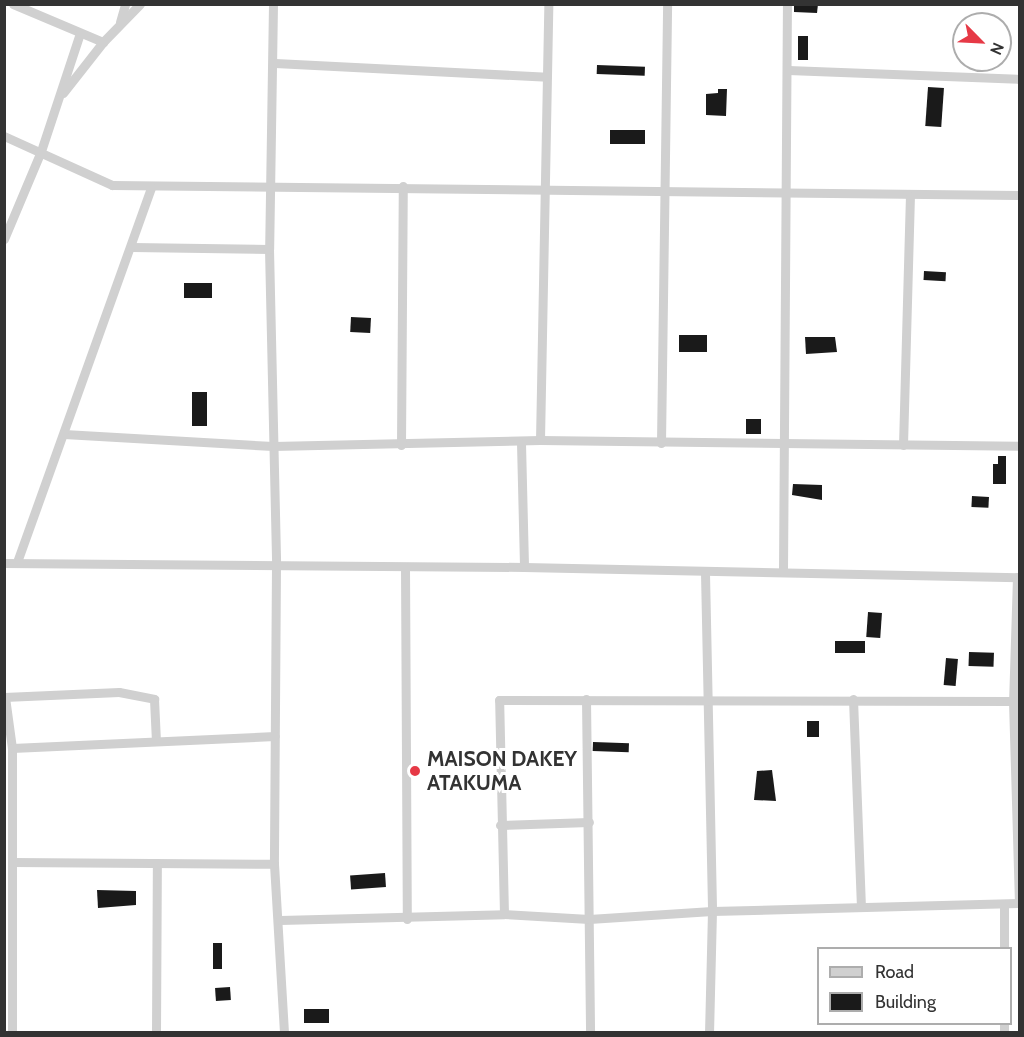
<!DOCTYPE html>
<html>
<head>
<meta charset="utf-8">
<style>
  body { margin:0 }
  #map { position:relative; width:1024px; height:1037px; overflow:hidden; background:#fff; font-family:Cabin,sans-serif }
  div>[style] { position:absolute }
  .building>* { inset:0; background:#1a1a1a; transform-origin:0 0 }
  .street>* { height:9px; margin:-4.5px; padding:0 4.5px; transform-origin:4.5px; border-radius:4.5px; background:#d0d0d0 }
  .dots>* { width:16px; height:16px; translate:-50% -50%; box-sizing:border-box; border:3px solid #fff; border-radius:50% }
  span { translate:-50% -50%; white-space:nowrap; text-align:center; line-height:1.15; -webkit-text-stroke:6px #fff; paint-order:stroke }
  .poi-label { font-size:21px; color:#333; font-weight:700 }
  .left { translate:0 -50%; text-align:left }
  .frame { position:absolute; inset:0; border:6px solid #333; pointer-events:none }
  .legend { position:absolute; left:817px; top:947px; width:195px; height:78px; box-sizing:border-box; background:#fff; border:2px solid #adadad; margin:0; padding:8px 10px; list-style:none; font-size:18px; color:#333 }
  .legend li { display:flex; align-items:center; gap:12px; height:30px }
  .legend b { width:30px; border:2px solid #adadad }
  .north { position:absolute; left:952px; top:12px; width:60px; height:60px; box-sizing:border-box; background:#fff; border:2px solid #adadad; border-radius:50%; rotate:114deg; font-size:16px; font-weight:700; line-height:24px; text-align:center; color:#333 }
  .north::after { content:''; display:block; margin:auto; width:21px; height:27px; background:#e63946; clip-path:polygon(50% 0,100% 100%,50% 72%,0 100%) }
</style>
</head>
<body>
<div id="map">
  <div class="building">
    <i style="clip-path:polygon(794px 4px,818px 4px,817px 13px,794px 12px)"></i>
    <i style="left:798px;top:36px;width:10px;height:24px"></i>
    <i style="left:597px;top:65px;width:48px;height:9px;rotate:2deg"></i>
    <i style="left:928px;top:87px;width:16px;height:39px;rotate:4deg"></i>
    <i style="clip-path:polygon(718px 89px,727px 89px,726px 116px,706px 115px,706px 94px,718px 93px)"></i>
    <i style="left:610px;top:130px;width:35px;height:14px"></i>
    <i style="left:924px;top:271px;width:22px;height:9px;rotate:3deg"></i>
    <i style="left:184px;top:283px;width:28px;height:15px"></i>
    <i style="left:351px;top:317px;width:20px;height:15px;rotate:3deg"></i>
    <i style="left:679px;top:335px;width:28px;height:17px"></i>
    <i style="clip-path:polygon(805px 337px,835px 337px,837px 352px,806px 354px)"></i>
    <i style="left:192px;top:392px;width:15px;height:34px"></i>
    <i style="left:746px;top:419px;width:15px;height:15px"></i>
    <i style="clip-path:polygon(998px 456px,1006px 456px,1006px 484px,993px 484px,993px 464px,998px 464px)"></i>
    <i style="clip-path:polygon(793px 484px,822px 485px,822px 500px,792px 495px)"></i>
    <i style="left:972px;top:496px;width:17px;height:11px;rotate:3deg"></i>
    <i style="left:868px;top:612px;width:14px;height:25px;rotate:4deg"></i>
    <i style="left:835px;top:641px;width:30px;height:12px"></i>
    <i style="left:969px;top:652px;width:25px;height:14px;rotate:2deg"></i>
    <i style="left:946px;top:658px;width:12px;height:27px;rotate:5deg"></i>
    <i style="left:807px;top:721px;width:12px;height:16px"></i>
    <i style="left:593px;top:742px;width:36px;height:9px;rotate:2deg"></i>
    <i style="clip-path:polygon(772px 770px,776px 801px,754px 800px,757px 771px)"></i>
    <i style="left:385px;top:873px;width:14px;height:35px;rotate:86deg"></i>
    <i style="clip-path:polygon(97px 890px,136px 891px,136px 905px,98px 908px)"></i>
    <i style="left:213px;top:943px;width:9px;height:26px"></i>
    <i style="left:230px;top:987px;width:13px;height:15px;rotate:86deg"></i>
    <i style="left:304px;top:1009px;width:25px;height:14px"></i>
  </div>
  <div class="street">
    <i style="left:13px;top:4px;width:98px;rotate:22.9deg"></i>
    <i style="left:273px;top:4px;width:245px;rotate:90.9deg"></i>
    <i style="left:269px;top:249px;width:316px;rotate:88.7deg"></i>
    <i style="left:276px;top:565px;width:299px;rotate:90.4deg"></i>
    <i style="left:274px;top:864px;width:168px;rotate:86.6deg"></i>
    <i style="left:120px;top:22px;width:19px;rotate:-74deg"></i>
    <i style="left:275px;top:63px;width:272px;rotate:2.9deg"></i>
    <i style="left:788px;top:70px;width:232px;rotate:2.2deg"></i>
    <i style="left:63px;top:93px;width:65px;rotate:-51.9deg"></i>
    <i style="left:103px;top:42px;width:53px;rotate:-45.8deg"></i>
    <i style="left:4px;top:136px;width:119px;rotate:24.4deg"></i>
    <i style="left:112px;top:185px;width:908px;rotate:0.63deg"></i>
    <i style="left:4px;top:239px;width:95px;rotate:-67.2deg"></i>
    <i style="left:41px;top:151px;width:124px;rotate:-71.7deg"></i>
    <i style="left:132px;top:247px;width:137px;rotate:0.8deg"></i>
    <i style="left:64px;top:434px;width:209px;rotate:3.3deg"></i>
    <i style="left:273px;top:446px;width:267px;rotate:-1.3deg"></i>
    <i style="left:540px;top:440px;width:480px;rotate:0.7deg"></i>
    <i style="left:540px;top:440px;width:436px;rotate:-88.9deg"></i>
    <i style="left:521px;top:443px;width:124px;rotate:88.6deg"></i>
    <i style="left:661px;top:443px;width:439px;rotate:-89.2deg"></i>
    <i style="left:401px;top:445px;width:259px;rotate:-89.6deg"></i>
    <i style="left:903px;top:445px;width:249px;rotate:-88.4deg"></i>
    <i style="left:17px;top:562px;width:398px;rotate:-70.3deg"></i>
    <i style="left:4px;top:563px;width:520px;rotate:0.44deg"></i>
    <i style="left:524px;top:567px;width:496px;rotate:1.2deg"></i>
    <i style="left:405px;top:567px;width:352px;rotate:89.7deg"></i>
    <i style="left:783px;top:571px;width:567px;rotate:-89.6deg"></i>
    <i style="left:705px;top:573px;width:338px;rotate:88.8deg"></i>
    <i style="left:712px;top:911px;width:121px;rotate:91.4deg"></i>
    <i style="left:1017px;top:577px;width:124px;rotate:91.8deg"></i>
    <i style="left:1013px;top:701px;width:202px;rotate:88.3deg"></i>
    <i style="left:4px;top:697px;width:115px;rotate:-2.5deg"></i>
    <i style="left:119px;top:692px;width:36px;rotate:11deg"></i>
    <i style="left:154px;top:699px;width:42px;rotate:87.3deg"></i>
    <i style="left:5px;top:697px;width:51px;rotate:82.2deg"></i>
    <i style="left:12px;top:748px;width:284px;rotate:90deg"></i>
    <i style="left:586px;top:699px;width:333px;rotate:89.3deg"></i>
    <i style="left:853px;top:699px;width:207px;rotate:87.8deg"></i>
    <i style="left:12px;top:748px;width:263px;rotate:-2.6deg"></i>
    <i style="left:500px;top:825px;width:89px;rotate:-1.9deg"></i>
    <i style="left:12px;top:862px;width:262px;rotate:0.4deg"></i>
    <i style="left:504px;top:914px;width:214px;rotate:-91.3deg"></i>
    <i style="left:499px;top:700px;width:514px;rotate:0.11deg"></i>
    <i style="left:280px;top:920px;width:224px;rotate:-1.5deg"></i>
    <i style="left:504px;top:914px;width:85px;rotate:3.4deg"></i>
    <i style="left:589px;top:919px;width:123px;rotate:-3.7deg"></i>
    <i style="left:712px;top:911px;width:308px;rotate:-1.5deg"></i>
    <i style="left:1004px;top:948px;width:44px;rotate:-90deg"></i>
    <i style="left:156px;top:1032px;width:169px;rotate:-89.7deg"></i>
    <i style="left:1004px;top:1032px;width:8px;rotate:-90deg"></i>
  </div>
  <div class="dots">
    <i style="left:415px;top:771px;background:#e63946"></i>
  </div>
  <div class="poi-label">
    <span class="left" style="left:427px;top:771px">MAISON DAKEY<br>ATAKUMA</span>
  </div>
  <div class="frame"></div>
  <ul class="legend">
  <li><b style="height:8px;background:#d0d0d0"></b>Road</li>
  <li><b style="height:16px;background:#1a1a1a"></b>Building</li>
  </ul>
  <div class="north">N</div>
</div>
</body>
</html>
